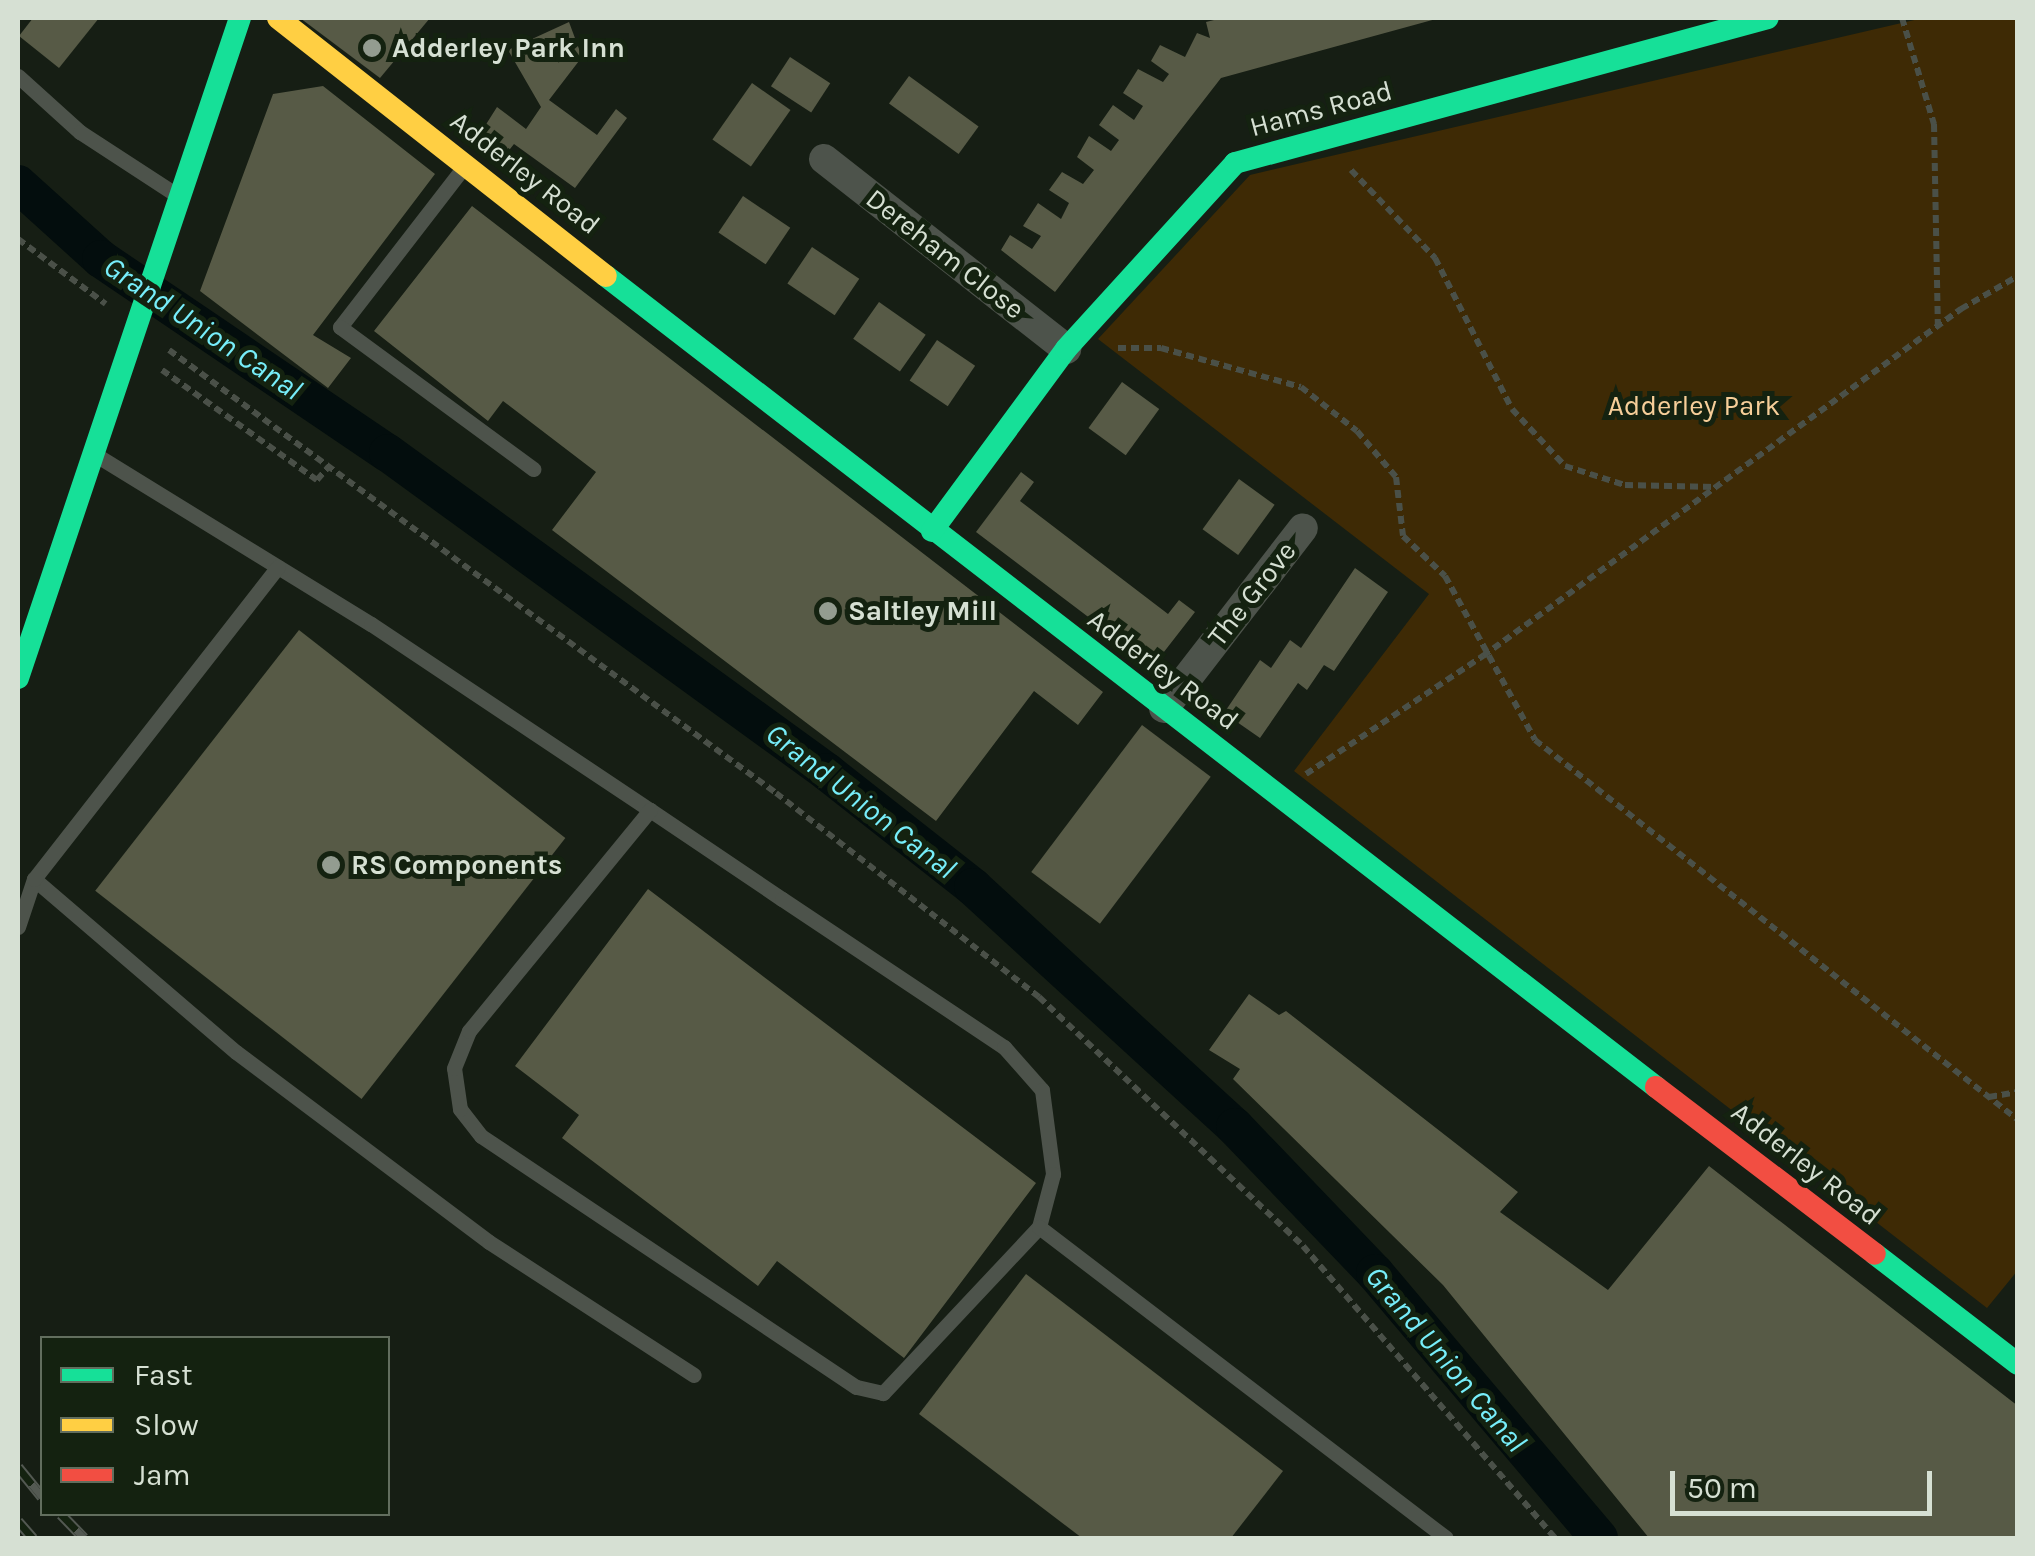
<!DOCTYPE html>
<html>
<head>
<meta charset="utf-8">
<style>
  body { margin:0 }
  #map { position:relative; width:2035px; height:1556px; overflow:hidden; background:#161e14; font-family:Karla,sans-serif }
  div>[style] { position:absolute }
  .green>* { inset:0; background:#3e2a05 }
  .canal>* { height:38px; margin:-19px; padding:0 19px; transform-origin:19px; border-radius:19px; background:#030d0d }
  .building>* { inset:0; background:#575a46; transform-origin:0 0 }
  .path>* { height:6px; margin-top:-3px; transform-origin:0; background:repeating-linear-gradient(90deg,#4a5048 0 8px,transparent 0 13px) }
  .lane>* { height:15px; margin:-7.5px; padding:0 7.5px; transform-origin:7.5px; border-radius:7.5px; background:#4d534b }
  .street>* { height:30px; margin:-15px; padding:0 15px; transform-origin:15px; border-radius:15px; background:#4d534b }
  .fast>* { height:22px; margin:-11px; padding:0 11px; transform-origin:11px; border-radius:11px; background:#16e098 }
  .slow>* { height:22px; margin:-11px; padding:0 11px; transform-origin:11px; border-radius:11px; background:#ffcf43 }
  .jam>* { height:22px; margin:-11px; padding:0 11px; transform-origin:11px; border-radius:11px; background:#f24e42 }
  .rail>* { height:11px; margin-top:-5.5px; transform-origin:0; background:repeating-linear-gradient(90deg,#142210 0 22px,#535952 0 44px); box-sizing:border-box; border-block:2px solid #535952 }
  .dots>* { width:28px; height:28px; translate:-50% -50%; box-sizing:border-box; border:5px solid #142210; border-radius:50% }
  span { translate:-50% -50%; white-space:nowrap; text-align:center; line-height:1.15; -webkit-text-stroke:10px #142210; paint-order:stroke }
  .poi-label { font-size:28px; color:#d6e0d3; font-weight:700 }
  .left { translate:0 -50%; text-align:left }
  .street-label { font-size:28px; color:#d6e0d3 }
  .park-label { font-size:28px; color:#f6ce99 }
  .water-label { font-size:30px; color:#77eefa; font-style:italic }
  .frame { position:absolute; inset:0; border:20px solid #d6e0d3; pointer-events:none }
  .legend { position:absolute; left:40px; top:1336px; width:350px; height:180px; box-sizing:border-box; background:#142210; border:2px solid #626e5e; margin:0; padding:12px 18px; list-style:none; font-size:30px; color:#d6e0d3 }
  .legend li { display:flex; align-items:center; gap:20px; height:50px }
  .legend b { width:50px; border:2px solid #626e5e }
  .scale { position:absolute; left:1670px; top:1471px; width:262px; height:45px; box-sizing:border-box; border:5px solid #d6e0d3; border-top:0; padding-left:12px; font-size:30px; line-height:35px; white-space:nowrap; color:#d6e0d3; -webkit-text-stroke:8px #142210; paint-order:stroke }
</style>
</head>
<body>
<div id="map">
  <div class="green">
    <i style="clip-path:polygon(1923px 18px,2017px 18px,2018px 1270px,1987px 1308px,1294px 771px,1429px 594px,1098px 339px,1250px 175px)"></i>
  </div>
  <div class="canal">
    <i style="left:18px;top:184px;width:112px;rotate:42.1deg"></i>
    <i style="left:101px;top:259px;width:346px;rotate:34.1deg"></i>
    <i style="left:388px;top:453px;width:543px;rotate:36deg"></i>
    <i style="left:827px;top:772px;width:186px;rotate:38.2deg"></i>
    <i style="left:973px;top:887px;width:355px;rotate:42.5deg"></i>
    <i style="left:1235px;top:1127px;width:202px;rotate:46.2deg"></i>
    <i style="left:1375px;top:1273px;width:347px;rotate:49.8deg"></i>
  </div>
  <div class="building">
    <i style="clip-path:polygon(33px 18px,99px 18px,59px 68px,19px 36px)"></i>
    <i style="clip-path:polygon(300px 18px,430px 18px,380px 78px)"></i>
    <i style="clip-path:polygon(1222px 18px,1436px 19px,1221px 78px,1055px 292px,1001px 250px,1010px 235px,1032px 249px,1041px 236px,1023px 226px,1038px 203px,1061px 219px,1069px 203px,1049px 190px,1062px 172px,1083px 184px,1094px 170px,1077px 157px,1089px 136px,1111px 151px,1119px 140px,1099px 125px,1113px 105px,1134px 120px,1143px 106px,1123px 93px,1138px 69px,1163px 82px,1169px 74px,1151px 61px,1160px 45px,1185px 57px,1197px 33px,1210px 38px,1206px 22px)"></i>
    <i style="clip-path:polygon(569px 22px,582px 57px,549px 100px,597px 135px,616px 109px,627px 118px,575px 188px,514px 144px,499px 163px,473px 145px,497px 107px,526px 129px,541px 107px,508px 50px)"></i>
    <i style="left:790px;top:57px;width:48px;height:35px;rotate:33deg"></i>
    <i style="left:909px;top:76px;width:86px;height:34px;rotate:36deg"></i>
    <i style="left:752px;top:83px;width:47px;height:69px;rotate:35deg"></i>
    <i style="clip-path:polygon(323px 86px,435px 174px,313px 335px,351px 358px,328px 388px,200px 291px,273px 94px)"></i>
    <i style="left:743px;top:196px;width:57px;height:44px;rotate:34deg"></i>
    <i style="clip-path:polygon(472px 206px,1103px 692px,1078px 725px,1034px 691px,936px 821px,552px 530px,596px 472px,503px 401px,488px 421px,374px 331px)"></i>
    <i style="left:812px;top:247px;width:57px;height:44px;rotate:34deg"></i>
    <i style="left:879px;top:302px;width:57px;height:45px;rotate:35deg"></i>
    <i style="left:937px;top:340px;width:46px;height:49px;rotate:34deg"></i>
    <i style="left:1122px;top:382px;width:46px;height:57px;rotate:36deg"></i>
    <i style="clip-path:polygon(1021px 472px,1034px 482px,1020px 501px,1168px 614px,1179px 600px,1195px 612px,1153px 666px,976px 532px)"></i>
    <i style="left:1239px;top:479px;width:44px;height:62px;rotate:36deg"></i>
    <i style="clip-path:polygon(1355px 568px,1388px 592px,1334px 671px,1324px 665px,1307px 690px,1298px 683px,1260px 738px,1224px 713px,1260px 660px,1271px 668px,1290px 640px,1301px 648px)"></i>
    <i style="left:299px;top:630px;width:338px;height:331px;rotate:38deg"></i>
    <i style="left:1142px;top:725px;width:86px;height:184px;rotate:37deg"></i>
    <i style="clip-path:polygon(648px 889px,1036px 1183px,904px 1358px,777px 1261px,758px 1286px,562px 1138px,579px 1115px,515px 1066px)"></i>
    <i style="clip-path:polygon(1249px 994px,1279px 1015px,1286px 1011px,1518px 1192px,1500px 1212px,1608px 1290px,1709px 1166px,2018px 1406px,2018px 1538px,1649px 1538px,1443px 1285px,1233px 1079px,1240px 1069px,1209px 1050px)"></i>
    <i style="clip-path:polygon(1026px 1274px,1283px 1471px,1231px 1538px,1082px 1538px,919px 1414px)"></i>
  </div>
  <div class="path">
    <i style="left:1902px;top:18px;width:111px;rotate:73.2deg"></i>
    <i style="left:1934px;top:124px;width:200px;rotate:88.9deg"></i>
    <i style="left:1351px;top:170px;width:122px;rotate:46.3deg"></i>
    <i style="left:1435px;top:258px;width:169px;rotate:63deg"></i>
    <i style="left:1512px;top:409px;width:78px;rotate:47.1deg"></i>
    <i style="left:1565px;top:466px;width:63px;rotate:17.6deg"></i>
    <i style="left:1625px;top:485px;width:90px;rotate:1.3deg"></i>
    <i style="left:18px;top:239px;width:109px;rotate:36.5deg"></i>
    <i style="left:1118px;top:348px;width:43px"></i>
    <i style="left:1161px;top:348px;width:145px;rotate:15.6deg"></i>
    <i style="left:1301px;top:387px;width:71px;rotate:38.2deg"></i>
    <i style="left:1357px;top:431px;width:60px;rotate:49.7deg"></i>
    <i style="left:1396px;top:477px;width:59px;rotate:83.2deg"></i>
    <i style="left:1403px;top:536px;width:58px;rotate:43.6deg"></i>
    <i style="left:1445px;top:576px;width:187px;rotate:61.2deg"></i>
    <i style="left:1535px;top:740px;width:615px;rotate:38.19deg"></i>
    <i style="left:169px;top:350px;width:751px;rotate:36.12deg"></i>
    <i style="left:776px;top:793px;width:333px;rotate:37.8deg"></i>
    <i style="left:1039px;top:997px;width:363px;rotate:43.3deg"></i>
    <i style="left:1303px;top:1246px;width:386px;rotate:49.2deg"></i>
    <i style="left:162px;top:370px;width:190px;rotate:35.4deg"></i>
    <i style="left:317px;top:480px;width:18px;rotate:-49deg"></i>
    <i style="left:1306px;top:774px;width:213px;rotate:-33.7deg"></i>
    <i style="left:1483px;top:656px;width:591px;rotate:-35.98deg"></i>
    <i style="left:1961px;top:309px;width:66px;rotate:-30.1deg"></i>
    <i style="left:1989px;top:1097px;width:29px;rotate:-10deg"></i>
  </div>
  <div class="lane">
    <i style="left:18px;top:76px;width:84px;rotate:42.1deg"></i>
    <i style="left:80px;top:132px;width:117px;rotate:33.1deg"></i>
    <i style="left:463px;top:168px;width:201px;rotate:127.7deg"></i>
    <i style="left:340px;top:327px;width:240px;rotate:36.3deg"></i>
    <i style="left:96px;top:455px;width:323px;rotate:31.6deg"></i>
    <i style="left:371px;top:624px;width:335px;rotate:33.7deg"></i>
    <i style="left:650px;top:810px;width:159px;rotate:34deg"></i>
    <i style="left:782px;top:899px;width:267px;rotate:33.7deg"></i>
    <i style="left:1004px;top:1047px;width:57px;rotate:48.5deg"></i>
    <i style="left:1042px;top:1090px;width:85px;rotate:82.5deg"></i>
    <i style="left:1053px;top:1174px;width:55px;rotate:104.8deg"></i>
    <i style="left:1039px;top:1227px;width:228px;rotate:133.2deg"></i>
    <i style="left:883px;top:1393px;width:28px;rotate:-167deg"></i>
    <i style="left:856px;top:1387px;width:451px;rotate:-146.2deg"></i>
    <i style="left:481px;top:1136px;width:34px;rotate:-128deg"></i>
    <i style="left:460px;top:1109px;width:41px;rotate:-98.3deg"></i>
    <i style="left:454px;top:1068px;width:40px;rotate:-68deg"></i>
    <i style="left:469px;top:1031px;width:286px;rotate:-50.7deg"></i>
    <i style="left:34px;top:879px;width:266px;rotate:40.6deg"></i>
    <i style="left:236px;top:1052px;width:316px;rotate:36.9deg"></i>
    <i style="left:489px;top:1242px;width:244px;rotate:33deg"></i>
    <i style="left:18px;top:927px;width:51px;rotate:-71.6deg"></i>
    <i style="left:34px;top:879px;width:396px;rotate:-52deg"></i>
    <i style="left:1039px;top:1227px;width:512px;rotate:37.38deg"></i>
  </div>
  <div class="street">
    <i style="left:824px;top:159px;width:308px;rotate:38.1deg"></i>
    <i style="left:1164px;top:708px;width:227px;rotate:-52.3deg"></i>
  </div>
  <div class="fast">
    <i style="left:606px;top:276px;width:1327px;rotate:37.68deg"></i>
    <i style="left:932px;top:531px;width:226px;rotate:-53.6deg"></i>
    <i style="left:1066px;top:349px;width:251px;rotate:-47.7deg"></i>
    <i style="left:1235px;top:163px;width:552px;rotate:-15.22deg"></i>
    <i style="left:18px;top:678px;width:696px;rotate:-71.41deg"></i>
    <i style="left:1875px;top:1254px;width:180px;rotate:37.6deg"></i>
  </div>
  <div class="slow">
    <i style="left:278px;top:18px;width:417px;rotate:38.2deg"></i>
  </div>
  <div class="jam">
    <i style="left:1656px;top:1087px;width:275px;rotate:37.3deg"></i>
  </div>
  <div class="rail">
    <i style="left:18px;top:1467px;width:38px;rotate:51deg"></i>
    <i style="left:61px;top:1514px;width:33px;rotate:46deg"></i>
    <i style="left:18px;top:1521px;width:23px;rotate:49deg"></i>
  </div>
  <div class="dots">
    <i style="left:372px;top:48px;background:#939c90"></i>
    <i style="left:828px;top:611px;background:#939c90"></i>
    <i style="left:331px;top:865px;background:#939c90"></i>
  </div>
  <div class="poi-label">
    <span class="left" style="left:392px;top:48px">Adderley Park Inn</span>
    <span class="left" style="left:848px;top:611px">Saltley Mill</span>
    <span class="left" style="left:351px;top:865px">RS Components</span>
  </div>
  <div class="street-label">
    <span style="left:1321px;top:109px;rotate:-15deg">Hams Road</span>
    <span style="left:525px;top:173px;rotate:38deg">Adderley Road</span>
    <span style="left:945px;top:254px;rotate:38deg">Dereham Close</span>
    <span style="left:1252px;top:594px;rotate:-52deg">The Grove</span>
    <span style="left:1163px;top:670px;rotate:37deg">Adderley Road</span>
    <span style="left:1806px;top:1164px;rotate:38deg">Adderley Road</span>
  </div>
  <div class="park-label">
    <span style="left:1694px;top:406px">Adderley Park</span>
  </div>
  <div class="water-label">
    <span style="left:203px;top:328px;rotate:34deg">Grand Union Canal</span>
    <span style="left:861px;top:801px;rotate:38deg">Grand Union Canal</span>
    <span style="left:1446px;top:1359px;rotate:50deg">Grand Union Canal</span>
  </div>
  <div class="frame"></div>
  <ul class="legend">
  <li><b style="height:12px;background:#16e098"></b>Fast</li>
  <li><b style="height:12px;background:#ffcf43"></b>Slow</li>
  <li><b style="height:12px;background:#f24e42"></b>Jam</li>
  </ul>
  <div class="scale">50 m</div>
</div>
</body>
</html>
